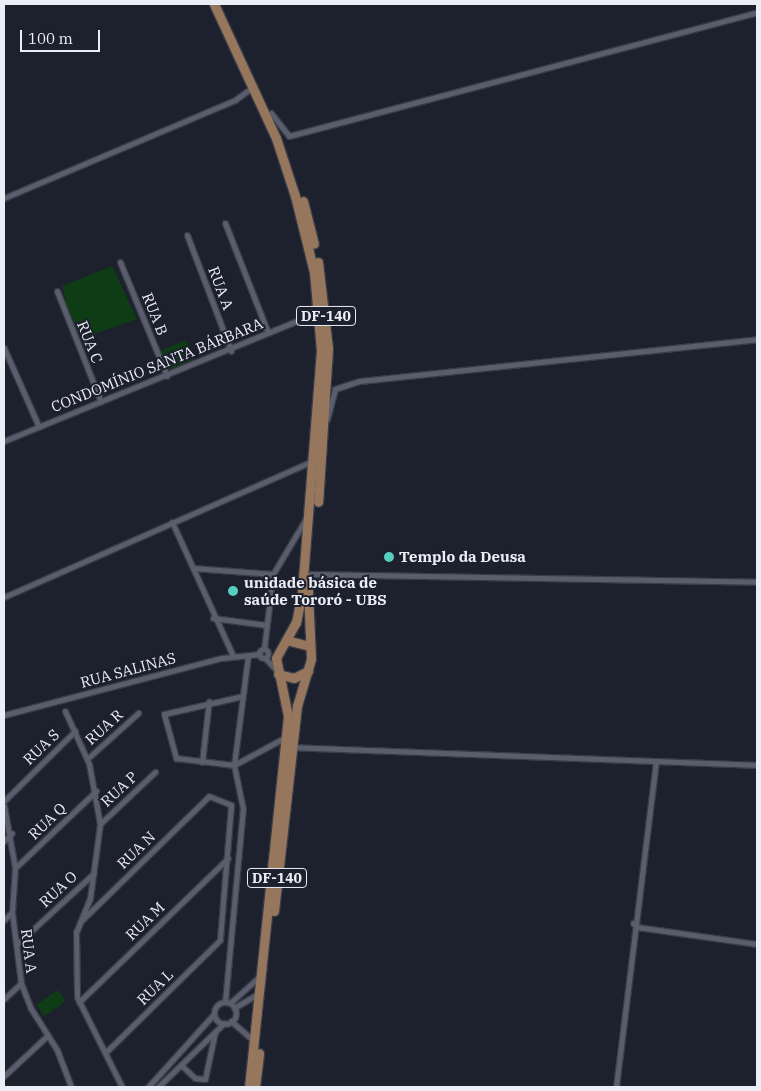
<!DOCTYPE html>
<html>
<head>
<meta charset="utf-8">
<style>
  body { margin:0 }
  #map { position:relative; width:761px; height:1091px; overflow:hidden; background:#1d202d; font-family:"IBM Plex Serif",serif }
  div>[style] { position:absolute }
  .green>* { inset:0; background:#0e3c15; transform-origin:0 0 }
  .roads { filter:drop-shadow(1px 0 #393c47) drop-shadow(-1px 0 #393c47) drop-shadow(0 1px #393c47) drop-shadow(0 -1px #393c47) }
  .minor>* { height:5px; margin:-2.5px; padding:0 2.5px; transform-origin:2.5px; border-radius:2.5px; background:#595d6c }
  .minor>.ring { margin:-2.5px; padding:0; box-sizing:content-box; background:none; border:5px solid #595d6c; border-radius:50% }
  .primary>* { height:9px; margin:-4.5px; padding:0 4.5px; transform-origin:4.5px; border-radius:4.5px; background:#96765c }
  .dots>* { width:14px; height:14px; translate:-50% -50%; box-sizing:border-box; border:2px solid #1d202d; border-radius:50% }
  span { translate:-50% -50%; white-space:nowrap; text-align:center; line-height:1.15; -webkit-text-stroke:4px #1d202d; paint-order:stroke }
  .shield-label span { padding:1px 4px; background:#1d202d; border:1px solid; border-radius:4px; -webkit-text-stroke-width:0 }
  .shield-label { font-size:14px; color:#eceef7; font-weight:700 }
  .street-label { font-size:15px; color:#eceef7 }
  .poi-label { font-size:15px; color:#eceef7; font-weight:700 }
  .left { translate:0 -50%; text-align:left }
  .frame { position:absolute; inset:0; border:5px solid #eceef7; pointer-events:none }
  .scale { position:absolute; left:20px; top:30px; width:80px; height:22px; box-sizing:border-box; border:2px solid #eceef7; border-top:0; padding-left:6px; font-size:15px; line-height:18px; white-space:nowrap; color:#eceef7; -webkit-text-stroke:4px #1d202d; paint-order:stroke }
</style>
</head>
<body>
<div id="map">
  <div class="green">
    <i style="clip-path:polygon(112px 266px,137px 319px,77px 340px,62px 302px,66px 300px,62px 286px)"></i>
    <i style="left:186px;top:340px;width:21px;height:31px;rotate:67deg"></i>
    <i style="left:58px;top:990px;width:14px;height:26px;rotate:56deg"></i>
  </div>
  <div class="roads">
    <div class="minor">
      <i style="left:271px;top:113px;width:29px;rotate:52deg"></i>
      <i style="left:289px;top:136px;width:484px;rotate:-14.8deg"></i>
      <i style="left:4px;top:198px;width:251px;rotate:-23deg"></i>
      <i style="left:235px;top:100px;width:22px;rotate:-36deg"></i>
      <i style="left:225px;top:223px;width:118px;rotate:68.6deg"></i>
      <i style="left:187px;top:235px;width:124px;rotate:69.2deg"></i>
      <i style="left:120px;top:262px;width:123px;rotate:67.6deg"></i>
      <i style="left:57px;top:291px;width:119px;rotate:68.4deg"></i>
      <i style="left:4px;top:348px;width:86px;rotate:66.1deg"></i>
      <i style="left:327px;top:419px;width:31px;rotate:-75deg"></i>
      <i style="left:335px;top:389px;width:26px;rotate:-18deg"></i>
      <i style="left:360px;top:381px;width:399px;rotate:-6deg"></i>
      <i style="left:4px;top:441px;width:339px;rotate:-22.3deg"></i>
      <i style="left:172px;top:522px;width:147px;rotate:65.5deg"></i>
      <i style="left:193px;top:568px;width:80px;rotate:4.3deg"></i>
      <i style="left:310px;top:574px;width:447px;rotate:1deg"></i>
      <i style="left:4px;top:597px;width:339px;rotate:-23.8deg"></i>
      <i style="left:213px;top:618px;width:54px;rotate:7.4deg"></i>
      <i style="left:264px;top:649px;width:76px;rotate:-83.2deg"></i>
      <i style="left:273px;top:574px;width:66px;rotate:-59.2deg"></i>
      <i class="ring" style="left:259.5px;top:649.5px;width:4px;height:4px"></i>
      <i style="left:265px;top:658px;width:19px;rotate:47deg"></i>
      <i style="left:243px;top:696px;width:81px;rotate:167.2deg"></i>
      <i style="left:164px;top:714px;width:46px;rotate:74.7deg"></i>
      <i style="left:176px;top:758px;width:58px;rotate:6.9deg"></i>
      <i style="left:234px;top:765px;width:59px;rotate:-28.3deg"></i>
      <i style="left:65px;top:711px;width:58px;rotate:65.6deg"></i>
      <i style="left:89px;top:764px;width:61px;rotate:79.6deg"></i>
      <i style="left:100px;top:824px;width:75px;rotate:97.7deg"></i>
      <i style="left:90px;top:898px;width:37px;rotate:112deg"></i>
      <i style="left:76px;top:932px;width:65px;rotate:89.1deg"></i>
      <i style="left:77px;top:997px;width:101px;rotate:63.4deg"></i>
      <i style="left:4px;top:715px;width:225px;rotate:-14.7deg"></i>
      <i style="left:222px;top:658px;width:38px;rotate:-6deg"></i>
      <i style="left:291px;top:747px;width:466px;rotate:2.2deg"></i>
      <i style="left:87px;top:759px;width:69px;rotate:-42deg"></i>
      <i style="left:202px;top:762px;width:61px;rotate:-83.5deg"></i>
      <i style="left:4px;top:801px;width:100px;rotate:-44.6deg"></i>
      <i style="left:4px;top:806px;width:63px;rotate:79.9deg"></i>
      <i style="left:15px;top:868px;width:44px;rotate:93.9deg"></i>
      <i style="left:12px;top:912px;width:72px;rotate:82.8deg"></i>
      <i style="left:21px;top:983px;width:26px;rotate:69deg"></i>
      <i style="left:30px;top:1007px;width:51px;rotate:57.9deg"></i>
      <i style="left:57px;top:1050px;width:40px;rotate:69deg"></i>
      <i style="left:100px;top:824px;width:76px;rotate:-43.4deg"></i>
      <i style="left:4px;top:841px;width:11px;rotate:-45deg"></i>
      <i style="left:15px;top:868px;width:112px;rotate:-43.5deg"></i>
      <i style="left:4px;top:920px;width:11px;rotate:-45deg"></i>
      <i style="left:80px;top:922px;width:180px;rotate:-44.3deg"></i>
      <i style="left:209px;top:796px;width:24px;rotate:22deg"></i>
      <i style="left:231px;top:805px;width:135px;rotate:94.7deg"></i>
      <i style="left:220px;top:940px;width:158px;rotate:135.5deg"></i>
      <i style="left:633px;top:923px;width:6px;rotate:45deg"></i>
      <i style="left:637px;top:927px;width:121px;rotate:8.1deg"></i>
      <i style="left:16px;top:945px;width:106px;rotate:-42.7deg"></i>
      <i style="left:4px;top:999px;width:23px;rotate:-43deg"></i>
      <i style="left:79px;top:1002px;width:207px;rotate:-44deg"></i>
      <i style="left:225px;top:1002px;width:194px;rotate:-84.7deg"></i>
      <i style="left:243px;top:809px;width:45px;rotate:-101.6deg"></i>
      <i style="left:234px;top:765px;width:110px;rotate:-82.7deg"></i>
      <i class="ring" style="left:214px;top:1002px;width:17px;height:17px"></i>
      <i style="left:230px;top:1003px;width:40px;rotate:-42deg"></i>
      <i style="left:234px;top:1008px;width:29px;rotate:-31deg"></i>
      <i style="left:231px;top:1021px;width:29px;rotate:41deg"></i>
      <i style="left:181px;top:1065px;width:19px;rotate:43deg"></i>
      <i style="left:195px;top:1078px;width:10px;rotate:6deg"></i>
      <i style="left:205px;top:1079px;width:48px;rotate:-78deg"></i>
      <i style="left:4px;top:1076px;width:60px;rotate:-43deg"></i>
      <i style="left:148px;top:1087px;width:98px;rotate:-47.9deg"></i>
      <i style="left:158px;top:1087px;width:92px;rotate:-44.1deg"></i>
      <i style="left:616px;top:1087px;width:328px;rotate:-83deg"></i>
    </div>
    <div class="primary">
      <i style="left:214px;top:4px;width:148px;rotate:65.2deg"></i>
      <i style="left:276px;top:138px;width:61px;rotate:71.9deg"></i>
      <i style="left:295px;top:196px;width:78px;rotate:76deg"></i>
      <i style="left:314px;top:272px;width:78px;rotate:84.9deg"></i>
      <i style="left:321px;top:350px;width:243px;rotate:94.5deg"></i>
      <i style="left:302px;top:592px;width:31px;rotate:101deg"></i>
      <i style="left:296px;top:622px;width:41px;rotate:119.1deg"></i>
      <i style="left:276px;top:658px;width:59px;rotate:78.3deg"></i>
      <i style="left:288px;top:716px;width:373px;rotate:96deg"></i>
      <i style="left:303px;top:201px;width:44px;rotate:75.7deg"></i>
      <i style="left:318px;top:262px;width:88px;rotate:83.4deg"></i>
      <i style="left:328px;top:349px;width:153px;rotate:93.7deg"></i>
      <i style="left:286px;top:640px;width:25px;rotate:14deg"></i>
      <i style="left:278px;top:674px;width:16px;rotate:14deg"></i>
      <i style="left:294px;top:678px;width:16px;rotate:-27deg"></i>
      <i style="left:274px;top:911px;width:206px;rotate:-83.6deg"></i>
      <i style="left:297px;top:706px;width:49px;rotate:-73.4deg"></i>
      <i style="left:311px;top:659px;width:69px;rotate:-92.5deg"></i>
      <i style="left:255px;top:1087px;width:34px;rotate:-83deg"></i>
    </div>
  </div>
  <div class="dots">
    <i style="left:389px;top:557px;background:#58cec0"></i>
    <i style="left:233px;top:591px;background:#58cec0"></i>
  </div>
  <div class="shield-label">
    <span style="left:326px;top:316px">DF-140</span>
    <span style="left:277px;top:878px">DF-140</span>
  </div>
  <div class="street-label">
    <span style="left:221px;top:288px;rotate:69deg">RUA A</span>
    <span style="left:155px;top:314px;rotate:68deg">RUA B</span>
    <span style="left:90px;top:342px;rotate:68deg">RUA C</span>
    <span style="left:157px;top:365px;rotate:-22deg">CONDOMÍNIO SANTA BÁRBARA</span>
    <span style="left:128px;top:670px;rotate:-15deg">RUA SALINAS</span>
    <span style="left:104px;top:727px;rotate:-42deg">RUA R</span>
    <span style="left:41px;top:747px;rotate:-44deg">RUA S</span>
    <span style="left:119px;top:789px;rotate:-43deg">RUA P</span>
    <span style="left:47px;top:821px;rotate:-44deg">RUA Q</span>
    <span style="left:136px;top:850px;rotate:-44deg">RUA N</span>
    <span style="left:58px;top:889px;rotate:-43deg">RUA O</span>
    <span style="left:145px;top:921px;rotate:-44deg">RUA M</span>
    <span style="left:29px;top:951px;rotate:83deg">RUA A</span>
    <span style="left:155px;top:987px;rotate:-44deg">RUA L</span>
  </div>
  <div class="poi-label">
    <span class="left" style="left:399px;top:557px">Templo da Deusa</span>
    <span class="left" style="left:244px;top:591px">unidade básica de<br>saúde Tororó - UBS</span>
  </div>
  <div class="frame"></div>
  <div class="scale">100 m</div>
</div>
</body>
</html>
